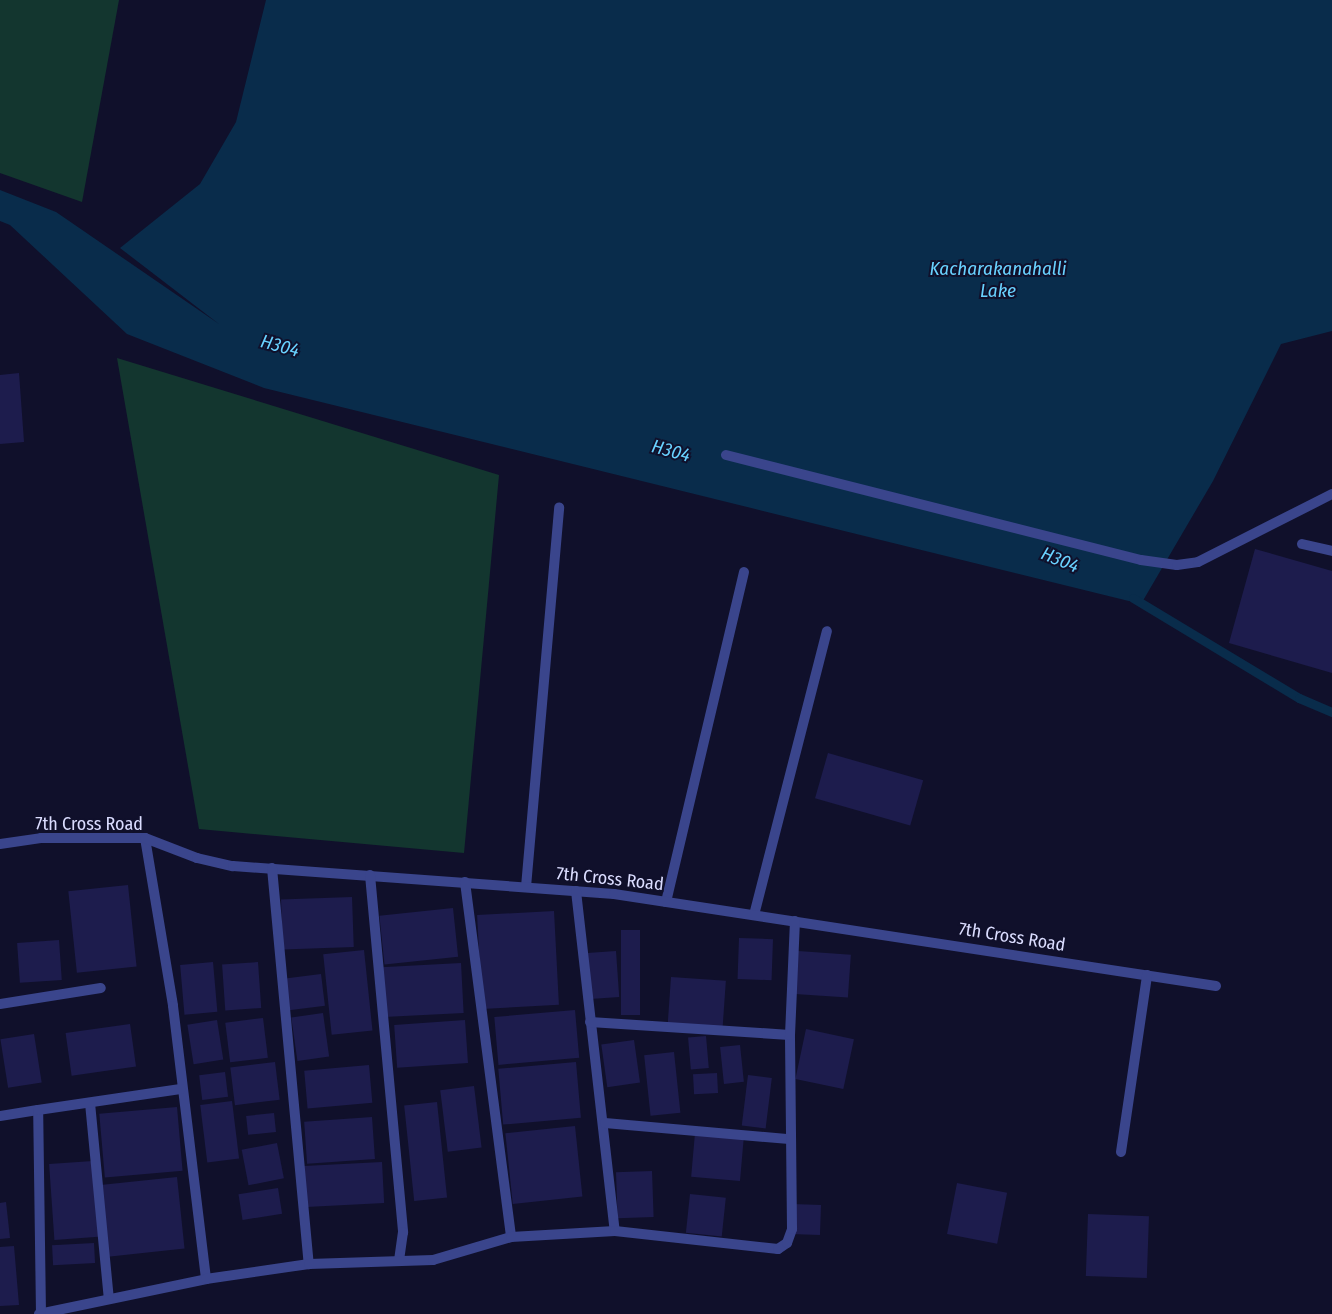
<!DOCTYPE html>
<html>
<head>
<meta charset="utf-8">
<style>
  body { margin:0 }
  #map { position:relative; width:1332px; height:1314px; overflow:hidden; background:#10102b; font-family:"Fira Sans Condensed",sans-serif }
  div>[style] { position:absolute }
  .green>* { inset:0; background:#13362f }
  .water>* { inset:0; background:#092c4b }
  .stream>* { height:9px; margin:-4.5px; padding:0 4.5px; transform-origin:4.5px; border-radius:4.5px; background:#092c4b }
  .building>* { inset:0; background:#1d1c4d; transform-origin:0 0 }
  .service>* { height:10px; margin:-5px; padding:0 5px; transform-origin:5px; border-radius:5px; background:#3a458c }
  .minor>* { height:10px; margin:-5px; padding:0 5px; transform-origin:5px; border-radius:5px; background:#3a458c }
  span { translate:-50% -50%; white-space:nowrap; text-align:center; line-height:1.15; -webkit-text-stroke:4px #10102b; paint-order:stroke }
  .street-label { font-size:18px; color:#dbddff }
  .water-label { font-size:19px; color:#69d2ff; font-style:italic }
</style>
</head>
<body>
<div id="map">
  <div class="green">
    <i style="clip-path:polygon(0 0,119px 0,82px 202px,0 173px)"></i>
    <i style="clip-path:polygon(117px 358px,499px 475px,464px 853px,199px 829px)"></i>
  </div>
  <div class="water">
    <i style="clip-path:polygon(266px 0,1332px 0,1332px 331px,1281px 344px,1213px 481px,1141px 604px,264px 388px,127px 334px,10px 225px,0 221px,0 190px,56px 212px,219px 324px,120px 248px,200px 184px,236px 122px)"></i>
  </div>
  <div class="stream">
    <i style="left:1133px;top:598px;width:194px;rotate:31.1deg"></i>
    <i style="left:1299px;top:698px;width:36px;rotate:23deg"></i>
  </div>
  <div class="building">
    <i style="clip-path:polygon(19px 373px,24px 442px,0 444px,0 375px)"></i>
    <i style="clip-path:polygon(1255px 549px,1332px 571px,1332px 673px,1229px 643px)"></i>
    <i style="left:828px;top:753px;width:99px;height:47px;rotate:16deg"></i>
    <i style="left:128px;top:885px;width:82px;height:60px;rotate:84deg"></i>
    <i style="left:352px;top:897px;width:50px;height:71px;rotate:88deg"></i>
    <i style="left:453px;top:908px;width:49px;height:74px;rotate:84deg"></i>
    <i style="left:554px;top:911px;width:94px;height:77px;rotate:87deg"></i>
    <i style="left:621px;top:930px;width:19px;height:85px"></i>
    <i style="left:739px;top:938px;width:34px;height:41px;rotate:2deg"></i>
    <i style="left:59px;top:940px;width:40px;height:42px;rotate:86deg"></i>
    <i style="left:364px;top:950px;width:81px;height:41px;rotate:84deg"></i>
    <i style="left:616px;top:951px;width:46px;height:29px;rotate:86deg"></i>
    <i style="left:798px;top:951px;width:53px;height:43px;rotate:4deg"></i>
    <i style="left:213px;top:962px;width:50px;height:33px;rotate:85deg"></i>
    <i style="left:258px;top:962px;width:46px;height:36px;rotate:86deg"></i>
    <i style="left:461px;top:963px;width:50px;height:80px;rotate:87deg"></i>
    <i style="left:321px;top:974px;width:32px;height:36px;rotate:83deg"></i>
    <i style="left:671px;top:977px;width:55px;height:46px;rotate:4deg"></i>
    <i style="left:575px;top:1010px;width:48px;height:81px;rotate:85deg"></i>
    <i style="left:323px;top:1013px;width:44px;height:32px;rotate:82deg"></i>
    <i style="left:263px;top:1018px;width:40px;height:38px;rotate:83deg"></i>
    <i style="left:217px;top:1020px;width:40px;height:30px;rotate:81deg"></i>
    <i style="left:465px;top:1020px;width:43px;height:71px;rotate:86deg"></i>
    <i style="left:130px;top:1024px;width:43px;height:65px;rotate:82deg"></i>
    <i style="left:806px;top:1029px;width:49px;height:51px;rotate:12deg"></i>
    <i style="left:34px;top:1034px;width:49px;height:34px;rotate:81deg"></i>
    <i style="left:706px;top:1036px;width:32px;height:18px;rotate:85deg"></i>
    <i style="left:634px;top:1040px;width:43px;height:33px;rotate:82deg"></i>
    <i style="left:740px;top:1045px;width:37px;height:20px;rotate:84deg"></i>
    <i style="left:674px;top:1052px;width:61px;height:30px;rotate:84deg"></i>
    <i style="left:275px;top:1062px;width:38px;height:45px;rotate:83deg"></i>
    <i style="left:576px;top:1062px;width:56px;height:78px;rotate:85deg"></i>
    <i style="left:369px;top:1065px;width:38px;height:65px;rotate:85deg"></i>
    <i style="left:225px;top:1072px;width:25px;height:26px;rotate:83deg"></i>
    <i style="left:717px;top:1073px;width:20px;height:24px;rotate:87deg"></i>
    <i style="left:748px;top:1075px;width:24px;height:51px;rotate:7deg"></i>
    <i style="left:474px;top:1086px;width:62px;height:34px;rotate:83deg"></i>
    <i style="left:232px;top:1101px;width:58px;height:32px;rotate:83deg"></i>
    <i style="left:437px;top:1102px;width:96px;height:33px;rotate:84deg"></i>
    <i style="left:177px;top:1107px;width:64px;height:78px;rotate:85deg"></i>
    <i style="left:274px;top:1113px;width:19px;height:28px;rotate:84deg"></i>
    <i style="left:372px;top:1117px;width:42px;height:68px;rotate:86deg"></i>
    <i style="left:575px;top:1126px;width:71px;height:70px;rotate:84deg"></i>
    <i style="left:695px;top:1133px;width:49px;height:44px;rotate:5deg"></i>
    <i style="left:277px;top:1143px;width:36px;height:36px;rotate:79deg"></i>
    <i style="left:93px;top:1161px;width:76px;height:44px;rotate:86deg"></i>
    <i style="left:382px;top:1162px;width:41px;height:78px;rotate:87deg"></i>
    <i style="left:652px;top:1171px;width:46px;height:36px;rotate:88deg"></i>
    <i style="left:177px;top:1177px;width:72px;height:77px;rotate:84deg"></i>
    <i style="left:957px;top:1183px;width:51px;height:52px;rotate:11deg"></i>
    <i style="left:278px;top:1188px;width:26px;height:40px;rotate:81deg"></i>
    <i style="left:690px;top:1194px;width:36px;height:39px;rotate:6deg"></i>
    <i style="clip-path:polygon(6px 1202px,10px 1238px,0 1239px,0 1203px)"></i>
    <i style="left:792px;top:1204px;width:29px;height:30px;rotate:2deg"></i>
    <i style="left:1088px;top:1214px;width:61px;height:62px;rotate:2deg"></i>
    <i style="left:94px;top:1243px;width:20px;height:42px;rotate:87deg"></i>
    <i style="clip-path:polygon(14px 1246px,19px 1305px,0 1306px,0 1247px)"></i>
  </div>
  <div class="service">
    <i style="left:1302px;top:544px;width:31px;rotate:13deg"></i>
    <i style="left:526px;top:887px;width:381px;rotate:-85deg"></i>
    <i style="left:666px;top:902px;width:339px;rotate:-76.7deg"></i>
    <i style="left:754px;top:915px;width:293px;rotate:-75.6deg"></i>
  </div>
  <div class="minor">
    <i style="left:726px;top:455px;width:428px;rotate:14.2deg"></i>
    <i style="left:1141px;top:560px;width:36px;rotate:8deg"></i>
    <i style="left:1177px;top:565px;width:21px;rotate:-8deg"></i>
    <i style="left:1198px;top:562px;width:150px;rotate:-26.9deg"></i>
    <i style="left:145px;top:838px;width:170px;rotate:80.5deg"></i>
    <i style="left:173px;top:1006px;width:275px;rotate:83.1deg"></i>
    <i style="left:0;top:844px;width:41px;rotate:-8.3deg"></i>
    <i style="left:41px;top:838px;width:104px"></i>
    <i style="left:145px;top:838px;width:56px;rotate:21deg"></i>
    <i style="left:197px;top:858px;width:37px;rotate:13deg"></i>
    <i style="left:233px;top:866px;width:382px;rotate:4.2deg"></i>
    <i style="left:614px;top:894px;width:609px;rotate:8.69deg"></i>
    <i style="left:272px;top:868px;width:398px;rotate:84.7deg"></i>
    <i style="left:370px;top:875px;width:359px;rotate:84.7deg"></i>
    <i style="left:403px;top:1232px;width:27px;rotate:98deg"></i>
    <i style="left:465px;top:882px;width:358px;rotate:82.6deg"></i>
    <i style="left:576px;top:891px;width:342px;rotate:83.5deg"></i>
    <i style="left:0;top:1004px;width:102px;rotate:-9deg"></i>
    <i style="left:590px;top:1022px;width:200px;rotate:3.7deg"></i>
    <i style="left:90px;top:1103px;width:197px;rotate:84.5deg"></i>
    <i style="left:0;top:1116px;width:38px;rotate:-9deg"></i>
    <i style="left:605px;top:1123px;width:185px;rotate:5deg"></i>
    <i style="left:1121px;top:1152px;width:179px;rotate:-81.6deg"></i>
    <i style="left:39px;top:1314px;width:171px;rotate:-11.8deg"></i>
    <i style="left:206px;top:1279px;width:104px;rotate:-8.3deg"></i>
    <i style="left:309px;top:1264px;width:124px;rotate:-1.8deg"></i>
    <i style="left:433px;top:1260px;width:81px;rotate:-16.4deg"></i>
    <i style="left:511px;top:1237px;width:104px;rotate:-3.3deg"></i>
    <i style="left:615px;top:1231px;width:164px;rotate:6.3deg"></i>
    <i style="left:778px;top:1249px;width:11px;rotate:-34deg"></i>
    <i style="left:787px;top:1243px;width:15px;rotate:-70deg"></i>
    <i style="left:792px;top:1229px;width:194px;rotate:-90.6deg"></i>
    <i style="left:790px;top:1035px;width:114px;rotate:-87.5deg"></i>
    <i style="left:41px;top:1314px;width:204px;rotate:-90.8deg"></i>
    <i style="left:38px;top:1110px;width:144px;rotate:-8.4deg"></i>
  </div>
  <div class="street-label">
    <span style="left:89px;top:824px">7th Cross Road</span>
    <span style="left:610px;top:879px;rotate:6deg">7th Cross Road</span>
    <span style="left:1012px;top:937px;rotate:9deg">7th Cross Road</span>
  </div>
  <div class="water-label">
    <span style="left:998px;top:280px">Kacharakanahalli<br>Lake</span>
    <span style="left:280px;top:346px;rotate:15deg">H304</span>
    <span style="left:671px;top:451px;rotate:15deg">H304</span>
    <span style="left:1060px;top:560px;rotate:22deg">H304</span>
  </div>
</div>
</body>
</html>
